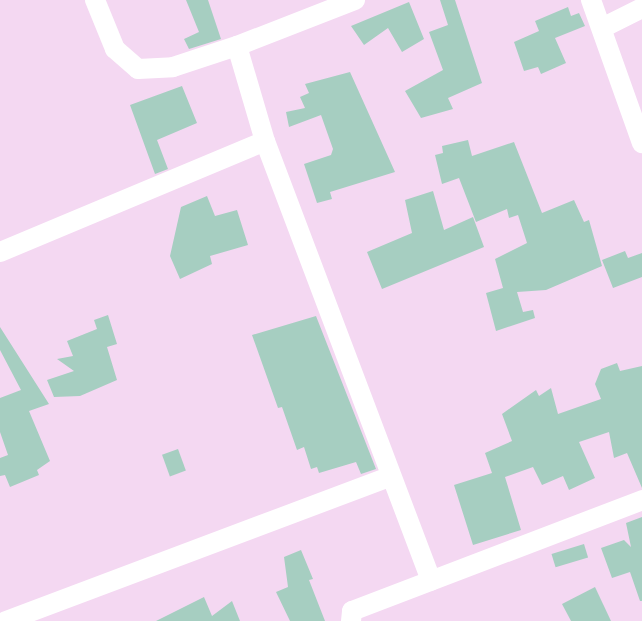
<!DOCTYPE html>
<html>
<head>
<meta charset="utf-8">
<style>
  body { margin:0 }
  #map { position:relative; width:642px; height:621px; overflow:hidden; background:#f4d8f2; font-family:"Open Sans",sans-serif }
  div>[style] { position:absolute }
  .building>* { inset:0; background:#a6cec1; transform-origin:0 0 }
  .street>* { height:20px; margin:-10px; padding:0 10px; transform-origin:10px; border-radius:10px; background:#fff }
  span { translate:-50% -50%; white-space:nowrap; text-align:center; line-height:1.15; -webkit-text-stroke:4.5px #f4d8f2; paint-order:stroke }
</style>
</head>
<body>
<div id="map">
  <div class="building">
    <i style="clip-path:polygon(186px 0,208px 0,221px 39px,189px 49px,184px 39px,199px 32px)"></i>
    <i style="clip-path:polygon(440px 0,455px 0,482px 83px,448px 98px,453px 109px,421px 118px,405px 91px,443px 70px,429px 32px,448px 25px)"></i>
    <i style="clip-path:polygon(409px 2px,424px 39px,402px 52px,388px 28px,364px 45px,351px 26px)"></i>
    <i style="clip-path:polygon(568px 7px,571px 16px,579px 13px,585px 26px,555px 38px,566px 63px,541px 74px,538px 67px,524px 71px,514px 42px,539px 31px,535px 21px)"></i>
    <i style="clip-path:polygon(350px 72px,395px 172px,330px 192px,332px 199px,317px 203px,304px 164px,331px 155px,333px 149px,321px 115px,289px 127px,286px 112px,305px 108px,300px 97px,309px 93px,305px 84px)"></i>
    <i style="clip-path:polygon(182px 86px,197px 123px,157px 140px,168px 169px,155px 174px,130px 105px)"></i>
    <i style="clip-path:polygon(468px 140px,472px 156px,514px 142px,542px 213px,574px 200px,584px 222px,589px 220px,602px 266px,546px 290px,517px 292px,523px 312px,533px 310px,535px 318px,496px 331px,486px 293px,503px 288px,495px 259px,527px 243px,518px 215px,509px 218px,507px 209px,476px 222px,459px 178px,442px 184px,435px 155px,443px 153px,442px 146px)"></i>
    <i style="clip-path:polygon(433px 191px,444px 230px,473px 217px,484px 247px,382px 289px,367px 252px,412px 233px,405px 200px)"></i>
    <i style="clip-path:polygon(207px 196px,215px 216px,237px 210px,248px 245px,210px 256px,212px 264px,180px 279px,170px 256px,181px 207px)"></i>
    <i style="clip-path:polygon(625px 251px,628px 258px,642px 253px,642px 277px,613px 288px,602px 260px)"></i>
    <i style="clip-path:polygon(108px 315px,117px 344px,107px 347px,117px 380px,80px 396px,54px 397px,47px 380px,74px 371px,57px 359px,73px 356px,67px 341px,97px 329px,94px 320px)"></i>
    <i style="clip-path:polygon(316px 316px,376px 469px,361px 474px,356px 462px,319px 473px,317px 467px,311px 469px,304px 447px,297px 450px,282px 407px,278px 408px,252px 335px)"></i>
    <i style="clip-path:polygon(0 327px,49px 404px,29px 411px,50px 461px,37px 470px,39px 475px,10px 487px,5px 475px,0 476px,0 458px,8px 455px,0 432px,0 398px,21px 390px,0 350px)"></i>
    <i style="clip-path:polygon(617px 363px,620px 371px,642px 366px,642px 488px,627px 453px,614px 458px,609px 432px,579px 442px,595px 478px,569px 490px,563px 476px,542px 485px,533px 467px,505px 477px,521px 530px,473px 545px,454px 485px,492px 473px,485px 453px,512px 441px,502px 414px,536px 390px,539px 396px,551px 388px,558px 414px,601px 399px,595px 384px,601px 369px)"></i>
    <i style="left:178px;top:449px;width:23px;height:17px;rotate:70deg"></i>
    <i style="clip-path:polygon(642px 517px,642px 601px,640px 601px,630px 572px,612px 578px,601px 548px,624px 540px,631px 547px,626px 523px)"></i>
    <i style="left:584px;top:544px;width:14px;height:34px;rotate:73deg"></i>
    <i style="clip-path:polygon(301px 550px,313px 579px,309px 580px,325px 621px,290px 621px,276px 592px,288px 587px,284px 557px)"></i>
    <i style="clip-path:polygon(595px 587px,611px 621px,571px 621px,562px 604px)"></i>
    <i style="clip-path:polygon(204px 597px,212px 616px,232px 601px,240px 621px,156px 621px)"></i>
  </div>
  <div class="street">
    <i style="left:95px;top:0;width:53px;rotate:67.8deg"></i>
    <i style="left:115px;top:49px;width:30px;rotate:41deg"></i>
    <i style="left:138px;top:69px;width:35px;rotate:-3deg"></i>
    <i style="left:173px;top:67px;width:67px;rotate:-18.2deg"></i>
    <i style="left:355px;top:0;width:127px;rotate:158.7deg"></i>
    <i style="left:237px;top:46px;width:99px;rotate:73.6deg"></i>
    <i style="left:265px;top:141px;width:470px;rotate:69.3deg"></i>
    <i style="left:591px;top:0;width:152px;rotate:70.4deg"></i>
    <i style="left:604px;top:27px;width:42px;rotate:-26.6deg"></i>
    <i style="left:0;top:252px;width:287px;rotate:-22.7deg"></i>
    <i style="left:6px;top:621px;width:411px;rotate:-20.6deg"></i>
    <i style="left:351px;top:621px;width:10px;rotate:-84deg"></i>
    <i style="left:352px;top:611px;width:311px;rotate:-20.9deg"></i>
  </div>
</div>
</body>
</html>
